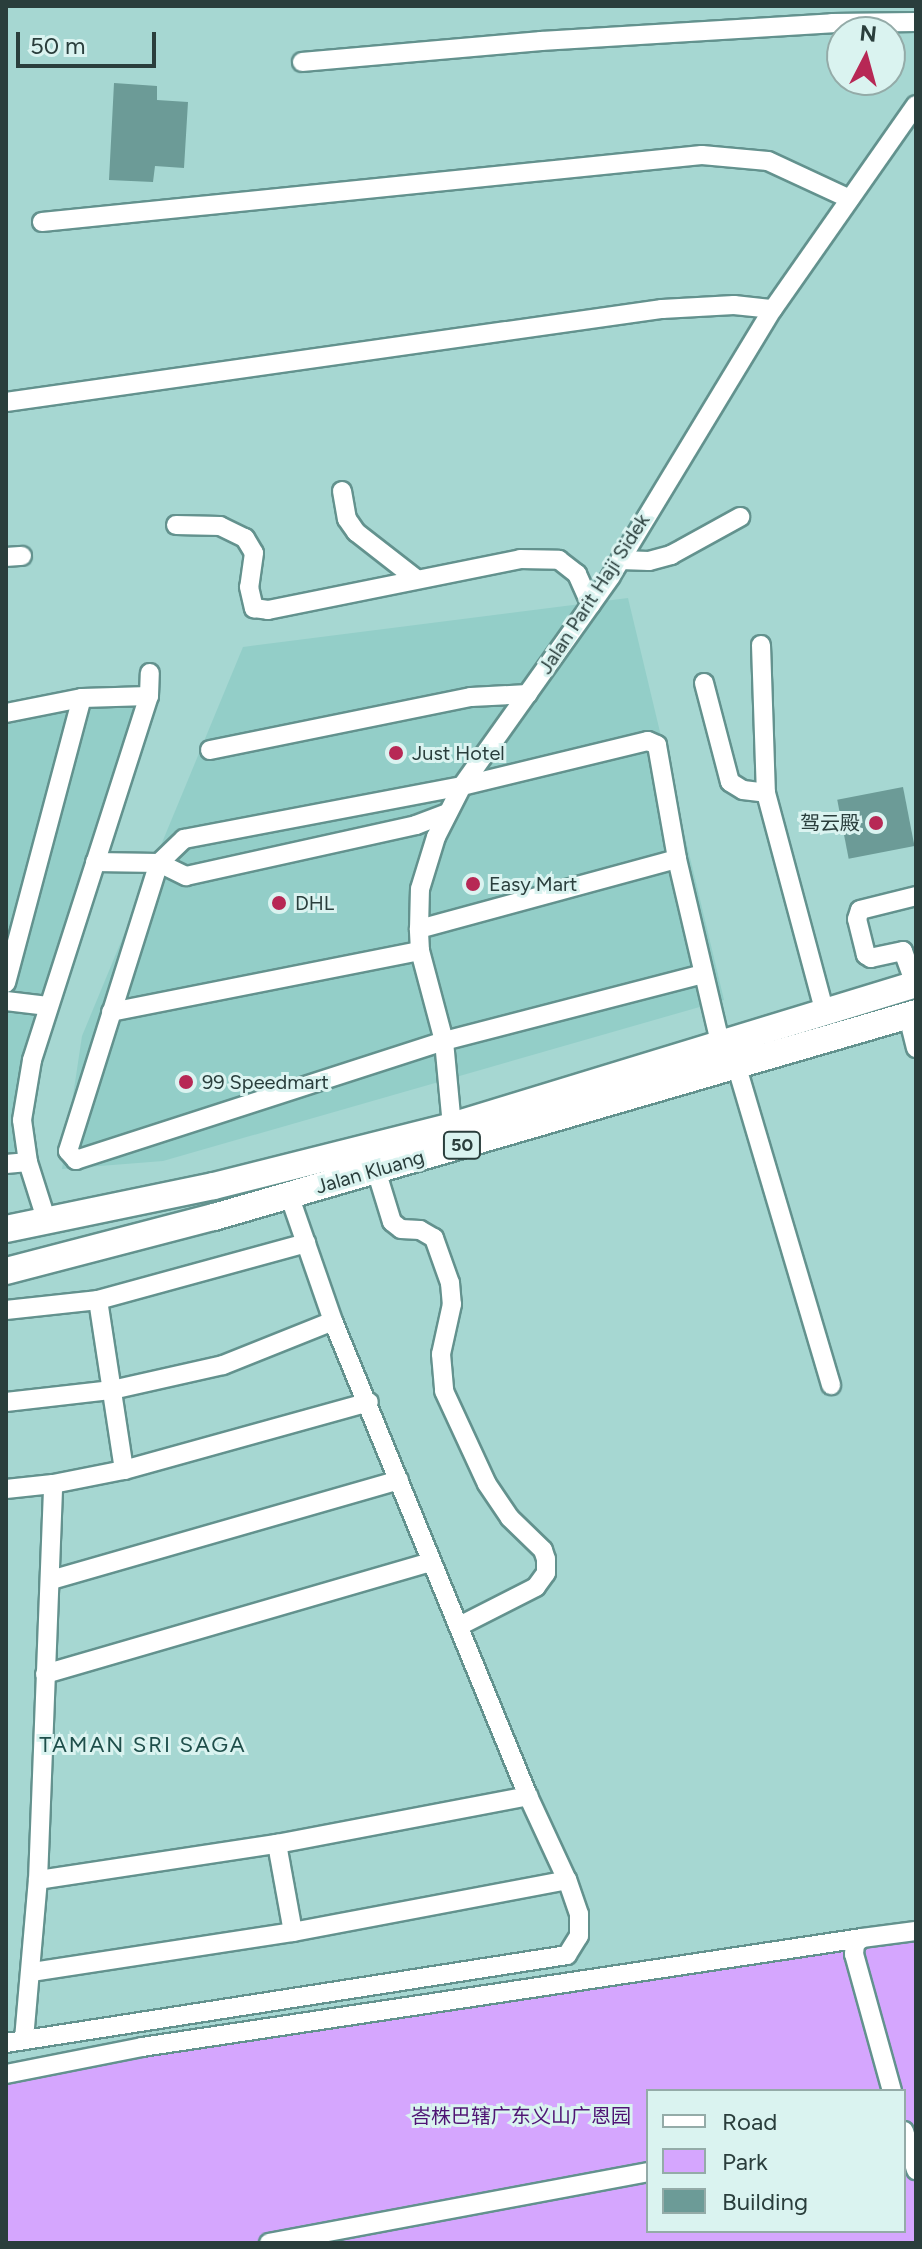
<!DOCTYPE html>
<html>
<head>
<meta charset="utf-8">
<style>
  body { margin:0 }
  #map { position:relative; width:922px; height:2249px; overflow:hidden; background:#a6d7d2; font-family:Figtree,"Noto Sans SC",sans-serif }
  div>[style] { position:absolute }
  .built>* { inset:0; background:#93cec8 }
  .green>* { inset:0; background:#d5a6fe }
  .building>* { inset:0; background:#6c9b97; transform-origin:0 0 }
  .roads { filter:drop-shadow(2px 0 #63928e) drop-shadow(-2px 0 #63928e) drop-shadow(0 2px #63928e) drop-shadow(0 -2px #63928e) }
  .minor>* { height:18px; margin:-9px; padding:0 9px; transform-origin:9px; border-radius:9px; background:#fff }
  .highway>* { height:26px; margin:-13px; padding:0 13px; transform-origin:13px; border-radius:13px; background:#fff }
  .dots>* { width:22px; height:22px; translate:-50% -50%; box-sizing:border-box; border:4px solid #daf3f0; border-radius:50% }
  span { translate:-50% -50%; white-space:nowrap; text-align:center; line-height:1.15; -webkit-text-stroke:6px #daf3f0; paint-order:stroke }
  .shield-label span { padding:2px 6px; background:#daf3f0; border:2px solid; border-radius:6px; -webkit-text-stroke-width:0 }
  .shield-label { font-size:18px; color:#2a3e3c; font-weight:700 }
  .street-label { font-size:20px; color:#2a3e3c }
  .poi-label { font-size:20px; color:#2a3e3c }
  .left { translate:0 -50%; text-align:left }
  .right { translate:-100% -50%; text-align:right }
  .park-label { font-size:20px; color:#4f1474 }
  .neighbourhood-label { font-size:22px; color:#1e4e4a; letter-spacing:2px }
  .frame { position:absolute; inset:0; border:8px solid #2a3e3c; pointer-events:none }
  .legend { position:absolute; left:646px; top:2089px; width:260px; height:144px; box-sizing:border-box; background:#daf3f0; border:2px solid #94aba8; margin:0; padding:10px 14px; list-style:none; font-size:24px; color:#2a3e3c }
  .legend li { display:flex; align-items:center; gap:16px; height:40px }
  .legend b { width:40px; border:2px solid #94aba8 }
  .north { position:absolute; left:826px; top:16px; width:80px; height:80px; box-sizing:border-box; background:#daf3f0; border:2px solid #94aba8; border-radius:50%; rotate:6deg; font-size:22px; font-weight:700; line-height:32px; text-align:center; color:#2a3e3c }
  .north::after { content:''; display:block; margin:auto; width:28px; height:36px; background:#b72855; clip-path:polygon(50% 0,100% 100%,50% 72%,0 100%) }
  .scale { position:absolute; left:16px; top:32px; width:140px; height:36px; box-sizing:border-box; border:4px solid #2a3e3c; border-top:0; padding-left:10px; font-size:24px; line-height:28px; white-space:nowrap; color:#2a3e3c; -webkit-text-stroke:6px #daf3f0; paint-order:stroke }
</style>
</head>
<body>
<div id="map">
  <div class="built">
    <i style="clip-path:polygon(628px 598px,724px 1000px,163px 1161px,62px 1169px,82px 1036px,243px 647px)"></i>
    <i style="clip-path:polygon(156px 690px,48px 1028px,28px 1118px,36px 1169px,6px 1172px,6px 707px)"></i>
  </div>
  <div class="green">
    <i style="clip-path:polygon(evenodd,916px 1924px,916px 2243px,6px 2243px,6px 2072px,916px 1924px,648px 2091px,904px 2091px,904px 2231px,648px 2231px,648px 2091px)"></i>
  </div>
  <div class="building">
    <i style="clip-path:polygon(114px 83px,157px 86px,157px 100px,188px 102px,184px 168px,155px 166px,153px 182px,109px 180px)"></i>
    <i style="left:903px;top:787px;width:60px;height:67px;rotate:79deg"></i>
  </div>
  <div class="roads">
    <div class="minor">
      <i style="left:302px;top:62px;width:240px;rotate:-5deg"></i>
      <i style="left:541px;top:41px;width:292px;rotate:-3.5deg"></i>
      <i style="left:832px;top:23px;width:84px;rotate:-0.7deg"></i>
      <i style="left:42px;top:222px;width:663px;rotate:-5.8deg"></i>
      <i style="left:702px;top:155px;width:66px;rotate:5.2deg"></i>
      <i style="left:768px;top:161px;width:90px;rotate:24.9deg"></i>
      <i style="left:6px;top:402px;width:663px;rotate:-8.07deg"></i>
      <i style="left:662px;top:309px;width:72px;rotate:-3.2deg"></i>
      <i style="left:734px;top:305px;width:39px;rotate:6deg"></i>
      <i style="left:342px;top:491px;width:28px;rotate:80deg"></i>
      <i style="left:347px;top:519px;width:16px;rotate:55deg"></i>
      <i style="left:356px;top:532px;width:75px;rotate:37.9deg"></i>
      <i style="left:176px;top:525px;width:44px;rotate:1.3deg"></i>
      <i style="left:220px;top:526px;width:28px;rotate:26deg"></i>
      <i style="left:245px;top:538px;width:17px;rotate:59deg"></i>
      <i style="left:254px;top:553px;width:34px;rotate:98deg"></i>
      <i style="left:249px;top:587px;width:22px;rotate:77deg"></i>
      <i style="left:254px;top:608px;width:14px;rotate:8deg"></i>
      <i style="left:268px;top:610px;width:257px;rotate:-11.4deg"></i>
      <i style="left:520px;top:559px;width:39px;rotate:1deg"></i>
      <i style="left:559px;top:560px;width:23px;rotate:38deg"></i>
      <i style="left:577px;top:574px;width:34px;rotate:66deg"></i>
      <i style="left:6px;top:557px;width:16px;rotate:-4deg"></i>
      <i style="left:620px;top:560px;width:29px;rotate:2deg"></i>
      <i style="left:649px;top:561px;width:23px;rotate:-15deg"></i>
      <i style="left:671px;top:555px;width:79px;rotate:-28.8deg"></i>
      <i style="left:761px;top:645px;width:148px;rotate:88.1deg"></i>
      <i style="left:766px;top:793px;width:228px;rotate:75deg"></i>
      <i style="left:704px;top:683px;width:102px;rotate:75.3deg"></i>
      <i style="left:730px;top:782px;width:15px;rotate:32deg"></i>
      <i style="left:743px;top:790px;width:23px;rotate:7deg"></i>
      <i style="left:6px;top:713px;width:77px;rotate:-11.2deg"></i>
      <i style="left:82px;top:698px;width:67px;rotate:-1.7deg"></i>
      <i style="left:210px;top:750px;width:266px;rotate:-11.5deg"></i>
      <i style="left:471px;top:697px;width:57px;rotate:-3deg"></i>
      <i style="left:95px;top:862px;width:64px;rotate:0.9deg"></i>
      <i style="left:159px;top:863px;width:30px;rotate:26deg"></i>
      <i style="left:186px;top:876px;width:236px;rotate:-12.5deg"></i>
      <i style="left:416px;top:825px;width:34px;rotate:-21deg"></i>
      <i style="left:419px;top:929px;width:267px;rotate:-15.2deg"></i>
      <i style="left:703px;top:974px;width:268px;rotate:165.5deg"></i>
      <i style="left:444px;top:1041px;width:387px;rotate:162.1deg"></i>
      <i style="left:76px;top:1160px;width:12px;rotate:-132deg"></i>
      <i style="left:68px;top:1151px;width:302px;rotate:-72.5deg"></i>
      <i style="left:159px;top:863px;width:35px;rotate:-44deg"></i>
      <i style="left:184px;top:839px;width:283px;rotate:-10.8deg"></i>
      <i style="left:462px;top:786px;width:191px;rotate:-13.6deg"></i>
      <i style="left:648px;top:741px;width:10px;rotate:24deg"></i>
      <i style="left:657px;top:745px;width:116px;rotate:80deg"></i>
      <i style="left:677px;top:859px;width:192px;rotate:76.8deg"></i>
      <i style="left:6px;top:983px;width:295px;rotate:-75.1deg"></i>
      <i style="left:915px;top:984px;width:35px;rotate:-110deg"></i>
      <i style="left:903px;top:951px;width:33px;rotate:168deg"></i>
      <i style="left:871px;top:958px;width:6px;rotate:-149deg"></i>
      <i style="left:866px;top:955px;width:37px;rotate:-104deg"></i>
      <i style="left:857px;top:919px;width:9px;rotate:-72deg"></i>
      <i style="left:860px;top:910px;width:58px;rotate:-14deg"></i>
      <i style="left:6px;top:1001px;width:42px;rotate:6.8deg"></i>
      <i style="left:111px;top:1012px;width:315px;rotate:-11.2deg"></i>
      <i style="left:908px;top:1016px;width:33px;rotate:76deg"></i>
      <i style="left:736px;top:1064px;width:335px;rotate:73.5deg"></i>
      <i style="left:452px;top:1126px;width:85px;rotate:-95.4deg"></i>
      <i style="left:444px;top:1041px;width:93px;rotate:-104.9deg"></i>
      <i style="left:420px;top:951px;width:22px;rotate:-93deg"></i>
      <i style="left:419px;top:929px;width:40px;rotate:-88.6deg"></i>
      <i style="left:420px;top:889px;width:54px;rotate:-72.9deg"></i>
      <i style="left:436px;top:837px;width:57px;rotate:-63deg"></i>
      <i style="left:462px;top:786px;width:257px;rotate:-54.6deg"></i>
      <i style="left:611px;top:576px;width:312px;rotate:-58.8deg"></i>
      <i style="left:773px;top:309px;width:249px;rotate:-55deg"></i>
      <i style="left:6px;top:1164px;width:22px;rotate:-5deg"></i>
      <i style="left:376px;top:1170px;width:54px;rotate:72.9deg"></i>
      <i style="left:392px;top:1222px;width:11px;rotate:38deg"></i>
      <i style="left:401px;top:1229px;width:19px;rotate:3deg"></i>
      <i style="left:420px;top:1230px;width:16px;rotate:30deg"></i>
      <i style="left:434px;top:1238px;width:48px;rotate:70.4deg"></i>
      <i style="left:450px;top:1283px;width:21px;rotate:85deg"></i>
      <i style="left:452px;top:1304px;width:51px;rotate:102.4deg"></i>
      <i style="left:441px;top:1354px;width:37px;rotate:85deg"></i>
      <i style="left:444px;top:1391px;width:102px;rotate:65.2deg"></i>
      <i style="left:487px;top:1484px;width:41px;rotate:55.9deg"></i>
      <i style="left:510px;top:1518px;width:46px;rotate:44.1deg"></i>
      <i style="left:543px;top:1550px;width:9px;rotate:72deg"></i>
      <i style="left:546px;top:1559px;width:14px;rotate:90deg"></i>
      <i style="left:546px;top:1573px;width:17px;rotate:126deg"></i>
      <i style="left:536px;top:1587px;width:86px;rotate:153.1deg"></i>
      <i style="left:47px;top:1222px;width:63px;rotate:-107.6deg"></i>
      <i style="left:28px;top:1162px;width:42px;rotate:-98.1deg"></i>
      <i style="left:22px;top:1120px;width:61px;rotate:-80.5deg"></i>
      <i style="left:32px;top:1060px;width:382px;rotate:-72.2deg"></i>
      <i style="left:149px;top:696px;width:23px;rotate:-88deg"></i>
      <i style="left:98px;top:1300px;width:172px;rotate:81.3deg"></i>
      <i style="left:6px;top:1310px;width:93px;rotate:-6.2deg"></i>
      <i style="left:98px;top:1300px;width:216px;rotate:-15.3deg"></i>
      <i style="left:6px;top:1402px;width:107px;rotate:-6.5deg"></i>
      <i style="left:112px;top:1390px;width:114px;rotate:-12.7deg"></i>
      <i style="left:223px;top:1365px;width:118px;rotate:-21.8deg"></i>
      <i style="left:6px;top:1489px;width:47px;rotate:-6.1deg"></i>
      <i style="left:53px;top:1484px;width:72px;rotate:-11.2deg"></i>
      <i style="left:124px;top:1470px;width:254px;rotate:-15.5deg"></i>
      <i style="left:51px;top:1580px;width:362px;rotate:-16deg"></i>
      <i style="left:45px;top:1674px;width:402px;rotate:-16.2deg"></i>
      <i style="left:277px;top:1844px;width:89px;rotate:79.7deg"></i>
      <i style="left:38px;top:1880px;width:242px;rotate:-8.6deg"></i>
      <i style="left:277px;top:1844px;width:256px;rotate:-10.8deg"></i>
      <i style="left:32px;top:1972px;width:264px;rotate:-8.7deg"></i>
      <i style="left:293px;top:1932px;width:279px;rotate:-10.7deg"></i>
      <i style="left:24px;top:2039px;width:160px;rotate:-85deg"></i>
      <i style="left:38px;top:1880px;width:396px;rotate:-87.8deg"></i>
      <i style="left:6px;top:2043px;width:568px;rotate:-8.91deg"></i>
      <i style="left:567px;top:1955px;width:22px;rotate:-58deg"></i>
      <i style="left:579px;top:1936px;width:22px;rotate:-90deg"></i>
      <i style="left:579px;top:1914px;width:36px;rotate:-109deg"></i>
      <i style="left:567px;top:1880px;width:93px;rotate:-114.9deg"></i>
      <i style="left:528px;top:1796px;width:513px;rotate:-112.32deg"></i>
      <i style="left:333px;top:1321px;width:133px;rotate:-109.2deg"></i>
      <i style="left:6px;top:2074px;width:139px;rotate:-11.2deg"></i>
      <i style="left:142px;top:2047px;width:728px;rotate:-8.61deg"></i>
      <i style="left:892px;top:2091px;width:142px;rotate:-105.5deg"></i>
      <i style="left:854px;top:1954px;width:10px;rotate:-84deg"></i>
      <i style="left:855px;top:1944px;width:9px;rotate:-41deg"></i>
      <i style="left:862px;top:1938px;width:54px;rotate:-7.4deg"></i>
      <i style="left:904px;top:2131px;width:41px;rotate:72.9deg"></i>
      <i style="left:269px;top:2243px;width:386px;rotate:-10.6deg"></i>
    </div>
    <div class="highway">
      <i style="left:6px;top:1229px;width:212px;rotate:-11.7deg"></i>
      <i style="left:214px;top:1186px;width:245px;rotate:-14.1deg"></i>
      <i style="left:452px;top:1126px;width:485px;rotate:-17deg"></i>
      <i style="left:6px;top:1271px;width:215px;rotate:-14.6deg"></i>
      <i style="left:214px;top:1217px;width:731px;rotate:-16.2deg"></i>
    </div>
  </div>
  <div class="dots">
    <i style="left:396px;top:753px;background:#b72855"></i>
    <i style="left:876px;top:823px;background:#b72855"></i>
    <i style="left:473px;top:884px;background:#b72855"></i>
    <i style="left:279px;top:903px;background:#b72855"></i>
    <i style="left:186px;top:1082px;background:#b72855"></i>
  </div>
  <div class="shield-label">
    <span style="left:462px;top:1145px">50</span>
  </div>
  <div class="street-label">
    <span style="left:594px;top:594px;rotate:-57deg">Jalan Parit Haji Sidek</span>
    <span style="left:370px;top:1172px;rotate:-16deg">Jalan Kluang</span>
  </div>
  <div class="poi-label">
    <span class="left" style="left:412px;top:753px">Just Hotel</span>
    <span class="right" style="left:860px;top:823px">驾云殿</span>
    <span class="left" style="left:489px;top:884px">Easy Mart</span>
    <span class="left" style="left:295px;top:903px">DHL</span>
    <span class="left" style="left:202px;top:1082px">99 Speedmart</span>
  </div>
  <div class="park-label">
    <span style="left:521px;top:2116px">峇株巴辖广东义山广恩园</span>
  </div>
  <div class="neighbourhood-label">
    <span style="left:143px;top:1745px">TAMAN SRI SAGA</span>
  </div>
  <div class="frame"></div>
  <ul class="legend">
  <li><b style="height:10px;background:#fff"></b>Road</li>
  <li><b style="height:22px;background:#d5a6fe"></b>Park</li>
  <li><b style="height:22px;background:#6c9b97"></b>Building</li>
  </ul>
  <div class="north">N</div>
  <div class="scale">50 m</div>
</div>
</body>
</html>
